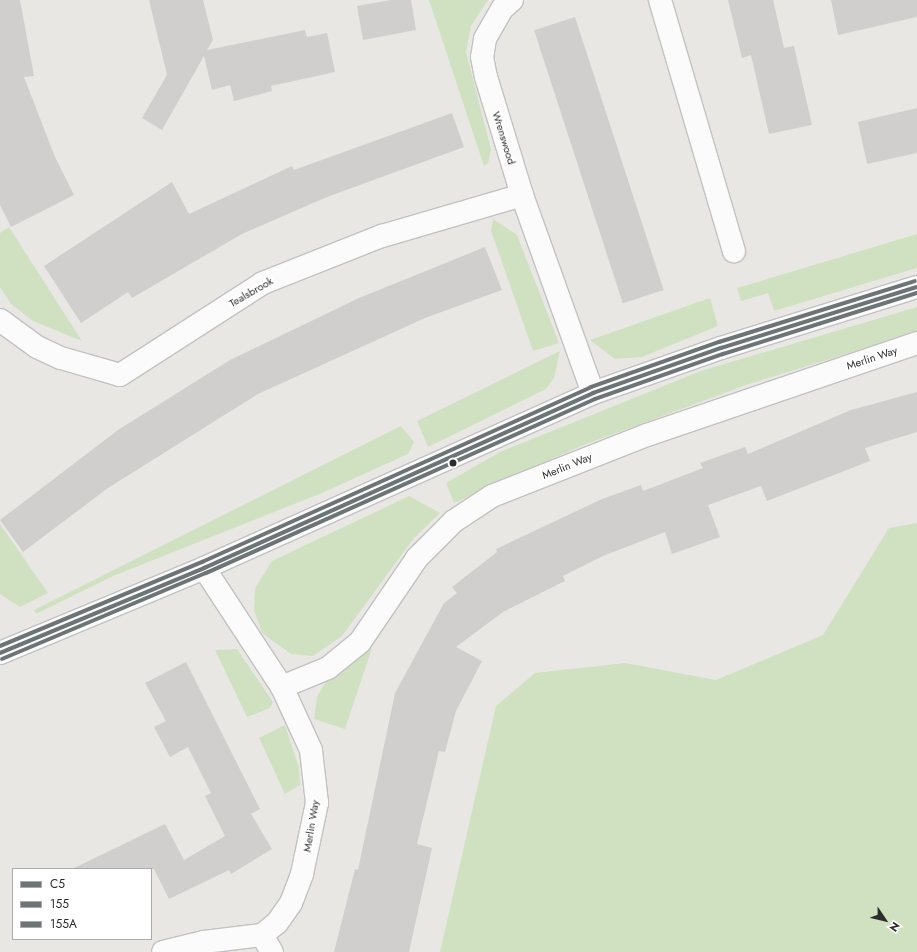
<!DOCTYPE html>
<html>
<head>
<meta charset="utf-8">
<style>
  body { margin:0 }
  #map { position:relative; width:917px; height:952px; overflow:hidden; background:#e9e7e4; font-family:Jost,sans-serif }
  div>[style] { position:absolute }
  .green>* { inset:0; background:#d0e1c1 }
  .building>* { inset:0; background:#d1cfcd; transform-origin:0 0 }
  .roads { filter:drop-shadow(1px 0 #c2c2c2) drop-shadow(-1px 0 #c2c2c2) drop-shadow(0 1px #c2c2c2) drop-shadow(0 -1px #c2c2c2) }
  .minor>* { height:22px; margin:-11px; padding:0 11px; transform-origin:11px; border-radius:11px; background:#fcfbfb }
  .tertiary>* { height:22px; margin:-11px; padding:0 11px; transform-origin:11px; border-radius:11px; background:#fcfbfb }
  .bus-1>* { height:4px; margin:-2px; padding:0 2px; transform-origin:2px; border-radius:2px; background:#6c7476 }
  .bus-2>* { height:4px; margin:-2px; padding:0 2px; transform-origin:2px; border-radius:2px; background:#6c7476 }
  .bus-3>* { height:4px; margin:-2px; padding:0 2px; transform-origin:2px; border-radius:2px; background:#6c7476 }
  .dots>* { width:11px; height:11px; translate:-50% -50%; box-sizing:border-box; border:2px solid #fff; border-radius:50% }
  span { translate:-50% -50%; white-space:nowrap; text-align:center; line-height:1.15; -webkit-text-stroke:3.5px #fff; paint-order:stroke }
  .street-label { font-size:11px; color:#2d2d2d }
  .legend { position:absolute; left:12px; top:868px; width:140px; height:72px; box-sizing:border-box; background:#fff; border:1px solid #ababab; margin:0; padding:5px 7px; list-style:none; font-size:12px; color:#2d2d2d }
  .legend li { display:flex; align-items:center; gap:8px; height:20px }
  .legend b { width:20px; border:1px solid #ababab }
  .north { position:absolute; left:865px; top:900px; width:40px; height:40px; -webkit-text-stroke:3px #fff; paint-order:stroke; rotate:125deg; font-size:11px; font-weight:700; line-height:16px; text-align:center; color:#2d2d2d }
  .north::after { content:''; display:block; margin:auto; width:14px; height:18px; background:#2d2d2d; clip-path:polygon(50% 0,100% 100%,50% 72%,0 100%) }
</style>
</head>
<body>
<div id="map">
  <div class="green">
    <i style="clip-path:polygon(429px 0,488px 0,471px 26px,466px 52px,491px 149px,488px 163px,484px 166px)"></i>
    <i style="clip-path:polygon(493px 219px,517px 235px,559px 343px,533px 351px,491px 231px)"></i>
    <i style="clip-path:polygon(9px 227px,82px 341px,33px 321px,11px 304px,0 287px,0 233px)"></i>
    <i style="clip-path:polygon(917px 234px,917px 268px,774px 311px,768px 293px,741px 301px,737px 288px)"></i>
    <i style="clip-path:polygon(710px 298px,718px 326px,642px 357px,615px 359px,590px 340px)"></i>
    <i style="clip-path:polygon(917px 307px,917px 332px,746px 385px,581px 446px,454px 503px,446px 483px,500px 452px,701px 371px)"></i>
    <i style="clip-path:polygon(560px 351px,554px 378px,546px 389px,428px 447px,417px 421px)"></i>
    <i style="clip-path:polygon(401px 426px,414px 442px,408px 454px,322px 493px,113px 576px,36px 614px,34px 610px)"></i>
    <i style="clip-path:polygon(409px 496px,440px 513px,414px 538px,342px 636px,313px 656px,291px 654px,262px 633px,254px 610px,255px 588px,272px 561px)"></i>
    <i style="clip-path:polygon(917px 523px,917px 952px,440px 952px,496px 706px,535px 673px,625px 663px,716px 680px,823px 635px,889px 528px)"></i>
    <i style="clip-path:polygon(0 524px,48px 593px,20px 607px,0 594px)"></i>
    <i style="clip-path:polygon(372px 648px,345px 729px,314px 719px,317px 697px,325px 683px)"></i>
    <i style="clip-path:polygon(237px 649px,273px 702px,270px 708px,247px 717px,215px 650px)"></i>
    <i style="clip-path:polygon(285px 725px,299px 768px,300px 785px,285px 794px,259px 738px)"></i>
  </div>
  <div class="building">
    <i style="clip-path:polygon(0 0,20px 0,34px 76px,24px 77px,55px 157px,74px 195px,11px 227px,0 205px)"></i>
    <i style="clip-path:polygon(149px 0,203px 0,213px 40px,207px 50px,305px 30px,307px 37px,327px 33px,335px 72px,271px 86px,272px 91px,234px 101px,230px 85px,212px 90px,204px 56px,162px 130px,142px 118px,167px 75px)"></i>
    <i style="clip-path:polygon(391px 0,411px 0,416px 30px,363px 40px,357px 6px)"></i>
    <i style="clip-path:polygon(728px 0,773px 0,784px 48px,794px 46px,812px 125px,769px 134px,751px 55px,742px 58px)"></i>
    <i style="clip-path:polygon(831px 0,917px 0,917px 17px,838px 35px)"></i>
    <i style="left:575px;top:17px;width:287px;height:43px;rotate:72deg"></i>
    <i style="clip-path:polygon(917px 108px,917px 153px,867px 164px,858px 122px)"></i>
    <i style="clip-path:polygon(452px 113px,464px 147px,327px 197px,242px 234px,132px 298px,128px 292px,81px 323px,44px 266px,172px 182px,189px 214px,292px 166px,294px 170px)"></i>
    <i style="clip-path:polygon(485px 247px,502px 290px,425px 318px,258px 394px,108px 488px,23px 552px,0 520px,118px 430px,230px 360px,359px 298px)"></i>
    <i style="clip-path:polygon(917px 392px,917px 432px,865px 448px,870px 461px,767px 501px,761px 486px,708px 505px,720px 537px,672px 554px,665px 532px,603px 556px,563px 576px,565px 581px,503px 612px,456px 647px,482px 661px,456px 711px,445px 752px,439px 751px,417px 844px,432px 848px,409px 952px,334px 952px,355px 869px,358px 870px,395px 693px,444px 603px,457px 593px,452px 587px,497px 552px,496px 549px,602px 499px,641px 485px,643px 491px,703px 468px,700px 463px,745px 447px,748px 454px,851px 410px)"></i>
    <i style="clip-path:polygon(186px 662px,260px 809px,251px 814px,272px 849px,231px 874px,229px 870px,169px 899px,154px 869px,72px 869px,165px 824px,184px 860px,225px 836px,205px 796px,211px 793px,188px 747px,170px 757px,154px 727px,166px 721px,145px 683px)"></i>
  </div>
  <div class="roads">
    <div class="minor">
      <i style="left:512px;top:0;width:13px;rotate:138deg"></i>
      <i style="left:502px;top:9px;width:34px;rotate:120deg"></i>
      <i style="left:485px;top:39px;width:18px;rotate:99deg"></i>
      <i style="left:482px;top:57px;width:20px;rotate:79deg"></i>
      <i style="left:486px;top:77px;width:123px;rotate:73deg"></i>
      <i style="left:522px;top:195px;width:210px;rotate:70.3deg"></i>
      <i style="left:660px;top:0;width:262px;rotate:73.6deg"></i>
      <i style="left:0;top:320px;width:46px;rotate:36.1deg"></i>
      <i style="left:37px;top:347px;width:26px;rotate:25deg"></i>
      <i style="left:61px;top:358px;width:61px;rotate:16.1deg"></i>
      <i style="left:120px;top:375px;width:170px;rotate:-32.8deg"></i>
      <i style="left:263px;top:283px;width:128px;rotate:-21.6deg"></i>
      <i style="left:382px;top:236px;width:146px;rotate:-16.3deg"></i>
      <i style="left:204px;top:568px;width:142px;rotate:56.8deg"></i>
      <i style="left:262px;top:935px;width:20px;rotate:60deg"></i>
      <i style="left:163px;top:952px;width:42px;rotate:-13.7deg"></i>
      <i style="left:204px;top:942px;width:58px;rotate:-6.9deg"></i>
      <i style="left:262px;top:935px;width:19px;rotate:-39deg"></i>
      <i style="left:277px;top:923px;width:24px;rotate:-55deg"></i>
      <i style="left:291px;top:903px;width:31px;rotate:-69deg"></i>
      <i style="left:302px;top:874px;width:73px;rotate:-78.1deg"></i>
      <i style="left:317px;top:803px;width:53px;rotate:-96.5deg"></i>
      <i style="left:311px;top:750px;width:69px;rotate:-114.7deg"></i>
      <i style="left:282px;top:687px;width:50px;rotate:-22.4deg"></i>
      <i style="left:328px;top:668px;width:41px;rotate:-39.1deg"></i>
      <i style="left:360px;top:642px;width:102px;rotate:-55.8deg"></i>
      <i style="left:417px;top:558px;width:52px;rotate:-45deg"></i>
      <i style="left:454px;top:521px;width:45px;rotate:-33.3deg"></i>
      <i style="left:492px;top:496px;width:167px;rotate:-21.5deg"></i>
      <i style="left:647px;top:435px;width:285px;rotate:-18.8deg"></i>
    </div>
    <div class="tertiary">
      <i style="left:0;top:653px;width:221px;rotate:-22.6deg"></i>
      <i style="left:204px;top:568px;width:427px;rotate:-24.2deg"></i>
      <i style="left:593px;top:393px;width:136px;rotate:-19.4deg"></i>
      <i style="left:721px;top:348px;width:205px;rotate:-17.3deg"></i>
    </div>
  </div>
  <div class="bus-1">
    <i style="left:0;top:653px;width:221px;rotate:-22.6deg"></i>
    <i style="left:204px;top:568px;width:427px;rotate:-24.2deg"></i>
    <i style="left:593px;top:393px;width:136px;rotate:-19.4deg"></i>
    <i style="left:721px;top:348px;width:205px;rotate:-17.3deg"></i>
  </div>
  <div class="bus-2">
    <i style="left:2px;top:659px;width:221px;rotate:-22.9deg"></i>
    <i style="left:206px;top:573px;width:426px;rotate:-24.1deg"></i>
    <i style="left:595px;top:399px;width:136px;rotate:-19.4deg"></i>
    <i style="left:723px;top:354px;width:203px;rotate:-17.5deg"></i>
  </div>
  <div class="bus-3">
    <i style="left:0;top:646px;width:219px;rotate:-22.6deg"></i>
    <i style="left:202px;top:562px;width:427px;rotate:-24.2deg"></i>
    <i style="left:591px;top:387px;width:136px;rotate:-19.4deg"></i>
    <i style="left:719px;top:342px;width:205px;rotate:-17.3deg"></i>
  </div>
  <div class="dots">
    <i style="left:453px;top:463px;background:#2d2d2d"></i>
  </div>
  <div class="street-label">
    <span style="left:504px;top:138px;rotate:73deg">Wrenswood</span>
    <span style="left:251px;top:292px;rotate:-30deg">Tealsbrook</span>
    <span style="left:872px;top:358px;rotate:-18deg">Merlin Way</span>
    <span style="left:567px;top:466px;rotate:-22deg">Merlin Way</span>
    <span style="left:311px;top:826px;rotate:-81deg">Merlin Way</span>
  </div>
  <ul class="legend">
  <li><b style="height:5px;background:#6c7476"></b>C5</li>
  <li><b style="height:5px;background:#6c7476"></b>155</li>
  <li><b style="height:5px;background:#6c7476"></b>155A</li>
  </ul>
  <div class="north">N</div>
</div>
</body>
</html>
